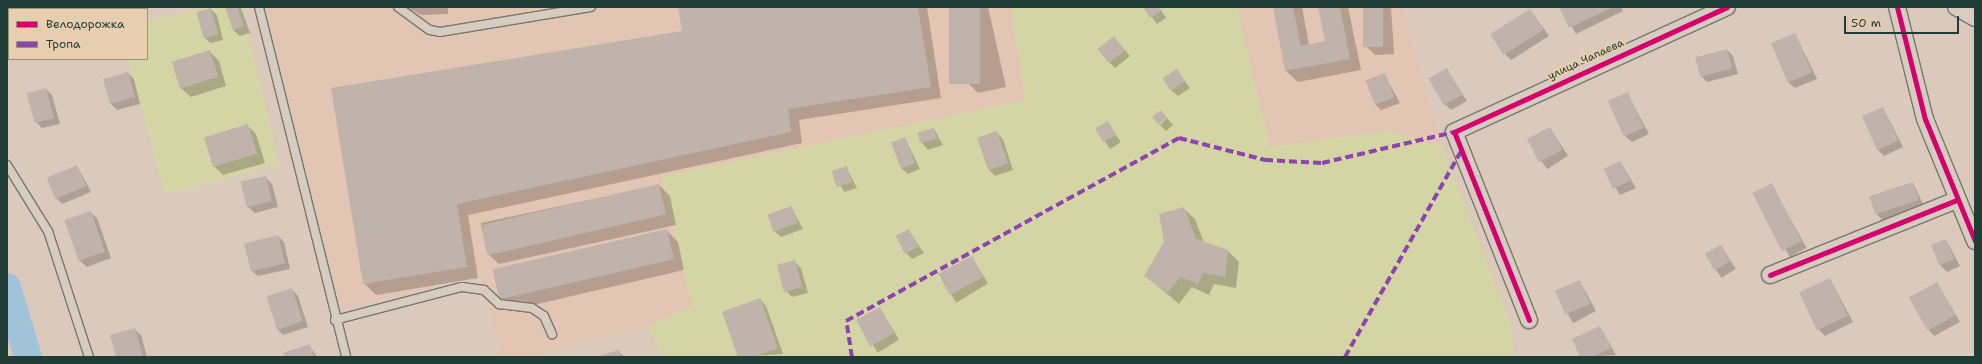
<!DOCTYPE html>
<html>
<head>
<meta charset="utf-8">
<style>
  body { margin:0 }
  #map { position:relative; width:1982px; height:364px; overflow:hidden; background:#dbc9bb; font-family:"Shantell Sans",sans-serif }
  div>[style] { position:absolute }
  .built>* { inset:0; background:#e3c5b3 }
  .green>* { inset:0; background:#d4d5a5 }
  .shadow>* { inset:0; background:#0003; transform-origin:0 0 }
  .river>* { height:28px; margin:-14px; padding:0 14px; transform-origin:14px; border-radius:14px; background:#a0c3d9 }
  .building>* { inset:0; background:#bfb3ab; transform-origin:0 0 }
  .roads { filter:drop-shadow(1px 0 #79766f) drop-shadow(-1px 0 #79766f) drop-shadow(0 1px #79766f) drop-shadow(0 -1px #79766f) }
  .lane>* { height:8px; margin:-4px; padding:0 4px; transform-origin:4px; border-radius:4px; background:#d6ccc0 }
  .street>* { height:16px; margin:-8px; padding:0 8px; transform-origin:8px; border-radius:8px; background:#d6ccc0 }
  .secondary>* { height:22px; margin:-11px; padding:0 11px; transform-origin:11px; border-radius:11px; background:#d6ccc0 }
  .quiet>* { height:4px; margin-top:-2px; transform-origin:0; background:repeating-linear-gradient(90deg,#8e44ad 0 8px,transparent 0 12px) }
  .cycleway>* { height:5px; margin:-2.5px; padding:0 2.5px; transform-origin:2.5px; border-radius:2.5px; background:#d6006c }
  span { translate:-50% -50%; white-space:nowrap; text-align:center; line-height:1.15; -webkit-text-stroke:4px #e7ceaf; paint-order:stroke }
  .street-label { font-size:11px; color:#1f3d34 }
  .frame { position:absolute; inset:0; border:8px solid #1f3d34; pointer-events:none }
  .legend { position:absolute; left:8px; top:8px; width:140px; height:52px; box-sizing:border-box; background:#e7ceaf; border:1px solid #97947e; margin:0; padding:5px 7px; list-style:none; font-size:12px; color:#1f3d34 }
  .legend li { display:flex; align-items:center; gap:8px; height:20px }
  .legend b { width:20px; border:1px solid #97947e }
  .scale { position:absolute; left:1844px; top:16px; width:115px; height:18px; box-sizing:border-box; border:2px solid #1f3d34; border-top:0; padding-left:5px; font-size:12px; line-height:14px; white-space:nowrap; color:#1f3d34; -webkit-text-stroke:3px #e7ceaf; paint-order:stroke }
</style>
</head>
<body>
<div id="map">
  <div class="built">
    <i style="clip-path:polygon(265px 7px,1010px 7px,1026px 100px,662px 177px,692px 306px,648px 327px,522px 357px,501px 357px,479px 274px,341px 309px)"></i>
    <i style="clip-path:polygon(1237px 7px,1402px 7px,1442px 147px,1389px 131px,1270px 147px)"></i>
  </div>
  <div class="green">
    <i style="clip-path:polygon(205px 7px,242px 7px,279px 165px,165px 194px,128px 59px,147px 59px,147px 21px)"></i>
    <i style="clip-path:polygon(1010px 7px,1237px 7px,1270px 147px,1389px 131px,1442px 147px,1511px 325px,1514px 357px,663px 357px,648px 327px,692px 306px,661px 177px,1026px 100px)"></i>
  </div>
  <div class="shadow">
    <i style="clip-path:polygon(226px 7px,241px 8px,250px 33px,240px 36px,233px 30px)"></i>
    <i style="clip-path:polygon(407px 7px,448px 7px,448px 14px,421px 15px)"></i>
    <i style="clip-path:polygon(679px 7px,927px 7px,941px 98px,799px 120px,802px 143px,468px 215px,478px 278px,376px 295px,364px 283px,332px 89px,683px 32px)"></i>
    <i style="clip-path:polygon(950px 7px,988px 7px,1006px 87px,978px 93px,966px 81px)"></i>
    <i style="clip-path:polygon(1144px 7px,1159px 7px,1166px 18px,1157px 24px)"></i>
    <i style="clip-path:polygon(1274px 7px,1302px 7px,1309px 45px,1326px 42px,1319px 7px,1348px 7px,1361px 70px,1298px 82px,1286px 71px)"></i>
    <i style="clip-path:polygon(1364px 7px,1391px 7px,1394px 54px,1375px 55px,1366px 46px)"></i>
    <i style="clip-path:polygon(1561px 7px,1621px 7px,1623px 11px,1576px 34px)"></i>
    <i style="clip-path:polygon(211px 9px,217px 15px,223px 40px,210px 43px,204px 37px)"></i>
    <i style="clip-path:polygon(1530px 10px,1549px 36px,1511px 60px,1505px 54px)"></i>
    <i style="clip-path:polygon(1795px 34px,1817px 79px,1795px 88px,1788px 82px)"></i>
    <i style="clip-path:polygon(1114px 37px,1130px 56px,1115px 68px,1109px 62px)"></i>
    <i style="clip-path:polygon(1727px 50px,1733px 56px,1738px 74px,1707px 82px,1701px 76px)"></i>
    <i style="clip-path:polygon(210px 52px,219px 61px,226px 86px,191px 97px,181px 88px)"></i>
    <i style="clip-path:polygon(1446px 69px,1467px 101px,1451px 110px,1445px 104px)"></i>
    <i style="clip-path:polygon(1177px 71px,1190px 88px,1178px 96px,1171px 90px)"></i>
    <i style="clip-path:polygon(128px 73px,134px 79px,140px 104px,117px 110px,110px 103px)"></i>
    <i style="clip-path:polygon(1384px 74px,1400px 103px,1381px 110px,1375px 104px)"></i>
    <i style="clip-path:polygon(46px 89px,52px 95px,60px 124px,42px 128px,36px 122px)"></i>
    <i style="clip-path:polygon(1627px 93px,1649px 134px,1632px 142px,1625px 136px)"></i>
    <i style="clip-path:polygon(1883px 108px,1903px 147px,1884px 156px,1878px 150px)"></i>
    <i style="clip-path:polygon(1167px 118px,1173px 125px,1166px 131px,1160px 125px)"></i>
    <i style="left:1108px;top:123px;width:23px;height:13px;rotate:56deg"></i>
    <i style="clip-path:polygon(247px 125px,256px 134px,265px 163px,223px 175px,214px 166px)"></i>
    <i style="left:1550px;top:128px;width:33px;height:25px;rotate:57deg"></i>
    <i style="clip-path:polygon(934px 129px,943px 145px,928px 150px,922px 143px)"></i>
    <i style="clip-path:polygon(997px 133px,1003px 139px,1013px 170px,995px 176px,989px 170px,978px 139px)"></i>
    <i style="clip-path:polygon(905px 138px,920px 169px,908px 174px,901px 168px)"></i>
    <i style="clip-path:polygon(1621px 163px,1636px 188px,1620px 195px,1605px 170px)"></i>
    <i style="clip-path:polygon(77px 166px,91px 192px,62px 204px,55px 197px)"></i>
    <i style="clip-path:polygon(846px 167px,857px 188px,844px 192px,833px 172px)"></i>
    <i style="clip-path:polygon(266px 178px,272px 184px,278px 207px,255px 213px,248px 207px)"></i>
    <i style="clip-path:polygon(1913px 183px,1924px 206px,1882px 220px,1876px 213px)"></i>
    <i style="left:1771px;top:184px;width:73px;height:19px;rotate:61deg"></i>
    <i style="clip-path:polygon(659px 185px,670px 196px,676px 225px,499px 264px,487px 253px,481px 223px)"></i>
    <i style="clip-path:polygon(791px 207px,803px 229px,781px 237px,774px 231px)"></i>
    <i style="clip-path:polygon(1183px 208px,1195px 219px,1204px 243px,1227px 250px,1239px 262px,1236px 288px,1214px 284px,1209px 295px,1192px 287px,1179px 304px,1146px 276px)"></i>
    <i style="clip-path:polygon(90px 212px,97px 218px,111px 258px,87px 267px,80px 261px,66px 221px)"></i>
    <i style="clip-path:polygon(666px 230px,678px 242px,684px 270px,512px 310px,501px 299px)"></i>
    <i style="clip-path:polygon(909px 231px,924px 253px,912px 259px,906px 253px)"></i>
    <i style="clip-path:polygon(278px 236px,284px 242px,290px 269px,258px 276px,251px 270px)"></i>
    <i style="clip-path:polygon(1946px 240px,1960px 266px,1947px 272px,1941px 266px)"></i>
    <i style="left:1721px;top:246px;width:27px;height:17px;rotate:57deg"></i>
    <i style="left:972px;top:257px;width:31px;height:37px;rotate:59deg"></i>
    <i style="clip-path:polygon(794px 261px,801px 268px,808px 293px,792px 297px,786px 291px)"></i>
    <i style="clip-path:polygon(1830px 279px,1853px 322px,1825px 336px,1819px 330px)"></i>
    <i style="left:1580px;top:281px;width:34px;height:26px;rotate:62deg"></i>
    <i style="clip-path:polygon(1937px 283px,1960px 322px,1934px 336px,1928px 329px)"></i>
    <i style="clip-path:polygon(292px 289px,298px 296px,308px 327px,283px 335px,277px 329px)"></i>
    <i style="clip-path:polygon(760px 299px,766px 306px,783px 354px,739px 357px)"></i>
    <i style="left:880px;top:309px;width:36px;height:25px;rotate:58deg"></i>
    <i style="clip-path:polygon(1600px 327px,1616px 355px,1581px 357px)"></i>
    <i style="clip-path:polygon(134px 329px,141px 335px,147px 357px,117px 357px)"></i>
    <i style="clip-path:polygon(309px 345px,317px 357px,286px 357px)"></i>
    <i style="clip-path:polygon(618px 351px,625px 357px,599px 357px)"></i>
  </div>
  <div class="river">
    <i style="left:7px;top:287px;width:73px;rotate:73.3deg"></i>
  </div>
  <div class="building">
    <i style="clip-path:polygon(225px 7px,237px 7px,244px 26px,233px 30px)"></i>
    <i style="clip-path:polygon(678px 7px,918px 7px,931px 87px,788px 109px,791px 132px,457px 204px,467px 267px,363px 284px,331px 88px,682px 31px)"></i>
    <i style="left:949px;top:7px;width:31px;height:77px"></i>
    <i style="clip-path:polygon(1143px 7px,1158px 7px,1161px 11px,1150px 18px)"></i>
    <i style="clip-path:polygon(1273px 7px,1293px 7px,1301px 46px,1325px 41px,1318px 7px,1340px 7px,1350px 59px,1285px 71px)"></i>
    <i style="left:1363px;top:7px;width:20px;height:40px"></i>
    <i style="clip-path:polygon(1559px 7px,1613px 7px,1569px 28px)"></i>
    <i style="left:211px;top:8px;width:27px;height:15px;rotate:75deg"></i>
    <i style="left:1530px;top:9px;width:25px;height:47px;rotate:58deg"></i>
    <i style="left:1795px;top:33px;width:43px;height:26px;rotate:67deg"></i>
    <i style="left:1114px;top:36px;width:18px;height:21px;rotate:52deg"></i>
    <i style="left:1727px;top:49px;width:20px;height:33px;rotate:75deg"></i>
    <i style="left:210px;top:50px;width:28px;height:40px;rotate:73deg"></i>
    <i style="left:1447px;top:68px;width:31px;height:21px;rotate:61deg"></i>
    <i style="left:1177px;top:69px;width:15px;height:17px;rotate:58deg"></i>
    <i style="left:128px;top:72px;width:26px;height:26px;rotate:74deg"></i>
    <i style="left:1385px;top:73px;width:26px;height:21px;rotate:69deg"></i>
    <i style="left:46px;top:88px;width:31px;height:20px;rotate:75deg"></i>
    <i style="left:1628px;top:92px;width:39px;height:22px;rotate:66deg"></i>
    <i style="left:1883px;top:107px;width:37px;height:23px;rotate:66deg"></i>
    <i style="left:1161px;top:110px;width:10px;height:11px;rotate:53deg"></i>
    <i style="left:1108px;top:121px;width:16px;height:15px;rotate:60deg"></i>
    <i style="left:248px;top:124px;width:31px;height:46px;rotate:73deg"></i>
    <i style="left:1550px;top:127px;width:26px;height:26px;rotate:62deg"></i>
    <i style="left:934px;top:128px;width:11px;height:17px;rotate:75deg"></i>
    <i style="left:997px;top:131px;width:34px;height:21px;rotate:71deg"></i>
    <i style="left:905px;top:137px;width:28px;height:15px;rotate:69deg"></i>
    <i style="left:1621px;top:161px;width:22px;height:19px;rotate:66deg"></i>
    <i style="left:77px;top:165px;width:23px;height:33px;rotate:67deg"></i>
    <i style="left:847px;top:166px;width:17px;height:16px;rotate:73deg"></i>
    <i style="left:266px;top:176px;width:26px;height:26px;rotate:77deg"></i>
    <i style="left:1913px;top:182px;width:19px;height:46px;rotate:72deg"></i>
    <i style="left:1772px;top:183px;width:65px;height:22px;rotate:63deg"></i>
    <i style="left:659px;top:184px;width:31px;height:183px;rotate:77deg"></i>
    <i style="left:792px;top:206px;width:18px;height:26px;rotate:71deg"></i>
    <i style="clip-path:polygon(1184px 207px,1196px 239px,1228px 250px,1225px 277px,1203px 273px,1198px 284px,1180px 277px,1168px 293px,1144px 276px,1164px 242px,1159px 214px)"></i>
    <i style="left:91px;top:211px;width:43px;height:28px;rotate:71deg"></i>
    <i style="left:667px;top:229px;width:31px;height:179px;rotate:77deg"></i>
    <i style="left:909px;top:229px;width:20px;height:15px;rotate:63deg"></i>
    <i style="left:278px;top:235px;width:29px;height:35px;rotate:76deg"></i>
    <i style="left:1946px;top:239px;width:22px;height:16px;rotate:69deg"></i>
    <i style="left:1721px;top:245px;width:19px;height:18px;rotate:62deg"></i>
    <i style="left:972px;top:256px;width:24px;height:38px;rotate:62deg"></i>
    <i style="left:795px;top:260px;width:28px;height:19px;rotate:75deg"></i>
    <i style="left:1830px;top:278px;width:42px;height:34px;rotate:65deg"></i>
    <i style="left:1580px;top:280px;width:26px;height:27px;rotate:67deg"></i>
    <i style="left:1937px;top:282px;width:38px;height:32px;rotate:61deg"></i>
    <i style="left:292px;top:288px;width:35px;height:27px;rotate:72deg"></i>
    <i style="clip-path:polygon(760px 298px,778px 348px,753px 357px,738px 357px,722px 312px)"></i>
    <i style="left:880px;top:307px;width:30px;height:27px;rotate:62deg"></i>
    <i style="clip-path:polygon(1600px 326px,1611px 348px,1593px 357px,1580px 357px,1572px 339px)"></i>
    <i style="clip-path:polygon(135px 328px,143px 357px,116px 357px,110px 335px)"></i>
    <i style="clip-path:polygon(310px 344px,314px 357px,285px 357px,283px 353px)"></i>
    <i style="clip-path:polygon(619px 350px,621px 357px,596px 357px)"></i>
  </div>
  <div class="roads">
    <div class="lane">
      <i style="left:259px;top:7px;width:361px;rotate:76deg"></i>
      <i style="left:398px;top:7px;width:39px;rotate:36deg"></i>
      <i style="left:430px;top:30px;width:10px;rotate:11deg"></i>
      <i style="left:440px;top:32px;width:153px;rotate:-9.4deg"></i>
      <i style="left:7px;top:165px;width:78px;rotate:58.2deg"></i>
      <i style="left:48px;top:231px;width:133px;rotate:72deg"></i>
      <i style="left:335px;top:320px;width:131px;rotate:-14.6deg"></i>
      <i style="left:462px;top:287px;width:22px;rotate:8deg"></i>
      <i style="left:484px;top:290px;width:21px;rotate:43deg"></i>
      <i style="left:499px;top:304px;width:33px;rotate:7deg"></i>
      <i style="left:532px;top:308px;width:14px;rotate:34deg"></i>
      <i style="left:544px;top:316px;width:20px;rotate:66deg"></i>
    </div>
    <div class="street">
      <i style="left:1897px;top:7px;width:115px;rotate:76deg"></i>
      <i style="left:1925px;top:119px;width:132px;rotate:67.7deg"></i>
      <i style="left:1956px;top:7px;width:22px;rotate:30deg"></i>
      <i style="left:1770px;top:275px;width:201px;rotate:-21.9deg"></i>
      <i style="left:1529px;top:320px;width:202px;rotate:-111.7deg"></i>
      <i style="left:1454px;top:132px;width:300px;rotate:-24.6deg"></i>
    </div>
    <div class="secondary">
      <i style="left:123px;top:9px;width:8px;rotate:-14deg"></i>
      <i style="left:7px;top:38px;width:2px;rotate:-27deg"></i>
    </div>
  </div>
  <div class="quiet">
    <i style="left:852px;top:357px;width:36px;rotate:-99deg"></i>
    <i style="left:846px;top:321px;width:380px;rotate:-28.8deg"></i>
    <i style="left:1179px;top:138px;width:89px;rotate:14.3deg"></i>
    <i style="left:1265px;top:160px;width:57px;rotate:3deg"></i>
    <i style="left:1322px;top:163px;width:136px;rotate:-13.2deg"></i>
    <i style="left:1345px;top:357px;width:236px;rotate:-60.6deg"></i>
  </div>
  <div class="cycleway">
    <i style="left:1897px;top:7px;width:115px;rotate:76deg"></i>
    <i style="left:1925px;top:119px;width:132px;rotate:67.7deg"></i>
    <i style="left:1770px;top:275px;width:201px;rotate:-21.9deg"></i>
    <i style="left:1529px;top:320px;width:202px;rotate:-111.7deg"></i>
    <i style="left:1454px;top:132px;width:300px;rotate:-24.6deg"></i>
  </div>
  <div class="street-label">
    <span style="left:1586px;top:60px;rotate:-25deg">улица Чапаева</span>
  </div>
  <div class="frame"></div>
  <ul class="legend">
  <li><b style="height:5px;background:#d6006c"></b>Велодорожка</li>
  <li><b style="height:5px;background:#8e44ad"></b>Тропа</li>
  </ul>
  <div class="scale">50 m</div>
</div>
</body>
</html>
